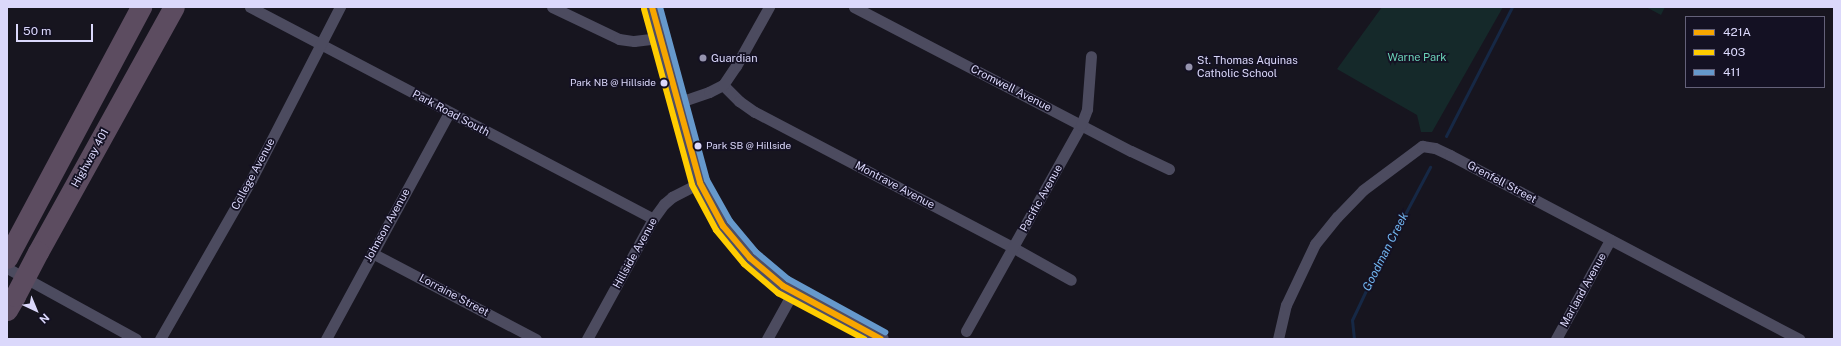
<!DOCTYPE html>
<html>
<head>
<meta charset="utf-8">
<style>
  body { margin:0 }
  #map { position:relative; width:1841px; height:346px; overflow:hidden; background:#17151f; font-family:"Public Sans",sans-serif }
  div>[style] { position:absolute }
  .green>* { inset:0; background:#15292a }
  .stream>* { height:3px; margin:-1.5px; padding:0 1.5px; transform-origin:1.5px; border-radius:1.5px; background:#162845 }
  .street>* { height:11px; margin:-5.5px; padding:0 5.5px; transform-origin:5.5px; border-radius:5.5px; background:#4c4b5f }
  .secondary>* { height:16px; margin:-8px; padding:0 8px; transform-origin:8px; border-radius:8px; background:#4f4e65 }
  .highway>* { height:21px; margin:-10.5px; padding:0 10.5px; transform-origin:10.5px; border-radius:10.5px; background:#5c4c60 }
  .highway-bridge>* { height:21px; margin:-10.5px; padding:0 10.5px; transform-origin:10.5px; border-radius:10.5px; background:#5c4c60 }
  .bus-1>* { height:6px; margin:-3px; padding:0 3px; transform-origin:3px; border-radius:3px; background:#f7a600 }
  .bus-2>* { height:6px; margin:-3px; padding:0 3px; transform-origin:3px; border-radius:3px; background:#fc0 }
  .bus-3>* { height:6px; margin:-3px; padding:0 3px; transform-origin:3px; border-radius:3px; background:#69c }
  .dots>* { width:11px; height:11px; translate:-50% -50%; box-sizing:border-box; border:2px solid #141123; border-radius:50% }
  span { translate:-50% -50%; white-space:nowrap; text-align:center; line-height:1.15; -webkit-text-stroke:3.5px #141123; paint-order:stroke }
  .bus-label { font-size:10px; color:#dbd8fb }
  .right { translate:-100% -50%; text-align:right }
  .left { translate:0 -50%; text-align:left }
  .park-label { font-size:11px; color:#6bd3b9 }
  .poi-label { font-size:11px; color:#dbd8fb }
  .street-label { font-size:11px; color:#dbd8fb }
  .water-label { font-size:12px; color:#71b5ef; font-style:italic }
  .frame { position:absolute; inset:0; border:8px solid #dbd8fb; pointer-events:none }
  .legend { position:absolute; left:1685px; top:16px; width:140px; height:72px; box-sizing:border-box; background:#141123; border:1px solid #646179; margin:0; padding:5px 7px; list-style:none; font-size:12px; color:#dbd8fb }
  .legend li { display:flex; align-items:center; gap:8px; height:20px }
  .legend b { width:20px; border:1px solid #646179 }
  .north { position:absolute; left:16px; top:290px; width:40px; height:40px; -webkit-text-stroke:3px #141123; paint-order:stroke; rotate:136deg; font-size:11px; font-weight:700; line-height:16px; text-align:center; color:#dbd8fb }
  .north::after { content:''; display:block; margin:auto; width:14px; height:18px; background:#dbd8fb; clip-path:polygon(50% 0,100% 100%,50% 72%,0 100%) }
  .scale { position:absolute; left:16px; top:24px; width:77px; height:18px; box-sizing:border-box; border:2px solid #dbd8fb; border-top:0; padding-left:5px; font-size:12px; line-height:14px; white-space:nowrap; color:#dbd8fb; -webkit-text-stroke:3px #141123; paint-order:stroke }
</style>
</head>
<body>
<div id="map">
  <div class="green">
    <i style="clip-path:polygon(1382px 7px,1503px 7px,1432px 132px,1421px 132px,1417px 115px,1337px 69px)"></i>
    <i style="clip-path:polygon(1646px 7px,1665px 7px,1661px 15px)"></i>
  </div>
  <div class="stream">
    <i style="left:1446px;top:136px;width:145px;rotate:-62.9deg"></i>
    <i style="left:1354px;top:339px;width:19px;rotate:-96deg"></i>
    <i style="left:1352px;top:320px;width:63px;rotate:-64.7deg"></i>
    <i style="left:1379px;top:263px;width:109px;rotate:-62deg"></i>
  </div>
  <div class="street">
    <i style="left:250px;top:7px;width:455px;rotate:27.7deg"></i>
    <i style="left:552px;top:7px;width:74px;rotate:25.5deg"></i>
    <i style="left:619px;top:39px;width:15px;rotate:8deg"></i>
    <i style="left:634px;top:41px;width:25px;rotate:-7deg"></i>
    <i style="left:854px;top:7px;width:312px;rotate:27.5deg"></i>
    <i style="left:1131px;top:151px;width:42px;rotate:25.3deg"></i>
    <i style="left:723px;top:85px;width:23px;rotate:45deg"></i>
    <i style="left:739px;top:101px;width:19px;rotate:35deg"></i>
    <i style="left:755px;top:112px;width:293px;rotate:27.7deg"></i>
    <i style="left:1014px;top:248px;width:65px;rotate:29.3deg"></i>
    <i style="left:677px;top:103px;width:34px;rotate:-19deg"></i>
    <i style="left:709px;top:92px;width:16px;rotate:-27deg"></i>
    <i style="left:723px;top:85px;width:23px;rotate:-56deg"></i>
    <i style="left:736px;top:66px;width:68px;rotate:-60.8deg"></i>
    <i style="left:372px;top:253px;width:185px;rotate:27.7deg"></i>
    <i style="left:7px;top:268px;width:147px;rotate:28.8deg"></i>
    <i style="left:966px;top:331px;width:236px;rotate:-60.8deg"></i>
    <i style="left:1081px;top:125px;width:17px;rotate:-69deg"></i>
    <i style="left:1087px;top:109px;width:53px;rotate:-85.7deg"></i>
    <i style="left:160px;top:339px;width:183px;rotate:-60.2deg"></i>
    <i style="left:251px;top:180px;width:195px;rotate:-62.8deg"></i>
    <i style="left:326px;top:339px;width:258px;rotate:-61.5deg"></i>
    <i style="left:587px;top:339px;width:137px;rotate:-61.2deg"></i>
    <i style="left:653px;top:219px;width:19px;rotate:-54deg"></i>
    <i style="left:664px;top:204px;width:11px;rotate:-41deg"></i>
    <i style="left:672px;top:197px;width:31px;rotate:-27deg"></i>
    <i style="left:767px;top:339px;width:54px;rotate:-61deg"></i>
    <i style="left:1278px;top:339px;width:35px;rotate:-77deg"></i>
    <i style="left:1286px;top:305px;width:68px;rotate:-64.6deg"></i>
    <i style="left:1315px;top:244px;width:35px;rotate:-51deg"></i>
    <i style="left:1337px;top:217px;width:37px;rotate:-46deg"></i>
    <i style="left:1363px;top:190px;width:74px;rotate:-36.7deg"></i>
    <i style="left:1422px;top:146px;width:13px;rotate:9deg"></i>
    <i style="left:1435px;top:148px;width:17px;rotate:25deg"></i>
    <i style="left:1450px;top:155px;width:395px;rotate:27.8deg"></i>
    <i style="left:1556px;top:339px;width:113px;rotate:-61.4deg"></i>
  </div>
  <div class="secondary">
    <i style="left:652px;top:7px;width:182px;rotate:74.7deg"></i>
    <i style="left:700px;top:183px;width:49px;rotate:61.9deg"></i>
    <i style="left:723px;top:226px;width:42px;rotate:49.8deg"></i>
    <i style="left:750px;top:258px;width:43px;rotate:40.3deg"></i>
    <i style="left:783px;top:286px;width:111px;rotate:28.4deg"></i>
  </div>
  <div class="highway">
    <i style="left:38px;top:252px;width:280px;rotate:-61deg"></i>
    <i style="left:7px;top:258px;width:285px;rotate:-61.9deg"></i>
    <i style="left:7px;top:310px;width:16px;rotate:-60deg"></i>
  </div>
  <div class="highway-bridge">
    <i style="left:15px;top:296px;width:50px;rotate:-62.4deg"></i>
  </div>
  <div class="bus-1">
    <i style="left:652px;top:7px;width:182px;rotate:74.7deg"></i>
    <i style="left:700px;top:183px;width:49px;rotate:61.9deg"></i>
    <i style="left:723px;top:226px;width:42px;rotate:49.8deg"></i>
    <i style="left:750px;top:258px;width:43px;rotate:40.3deg"></i>
    <i style="left:783px;top:286px;width:111px;rotate:28.4deg"></i>
  </div>
  <div class="bus-2">
    <i style="left:644px;top:9px;width:182px;rotate:74.7deg"></i>
    <i style="left:692px;top:185px;width:51px;rotate:61.9deg"></i>
    <i style="left:716px;top:230px;width:44px;rotate:50.5deg"></i>
    <i style="left:744px;top:264px;width:45px;rotate:40.5deg"></i>
    <i style="left:778px;top:293px;width:98px;rotate:28.1deg"></i>
  </div>
  <div class="bus-3">
    <i style="left:660px;top:7px;width:179px;rotate:74.8deg"></i>
    <i style="left:707px;top:180px;width:47px;rotate:60.7deg"></i>
    <i style="left:730px;top:221px;width:40px;rotate:50deg"></i>
    <i style="left:756px;top:252px;width:42px;rotate:40.2deg"></i>
    <i style="left:788px;top:279px;width:111px;rotate:28.7deg"></i>
  </div>
  <div class="dots">
    <i style="left:703px;top:58px;background:#9694ae"></i>
    <i style="left:1189px;top:67px;background:#9694ae"></i>
    <i style="left:664px;top:83px;background:#dbd8fb"></i>
    <i style="left:698px;top:146px;background:#dbd8fb"></i>
  </div>
  <div class="bus-label">
    <span class="right" style="left:656px;top:83px">Park NB @ Hillside</span>
    <span class="left" style="left:706px;top:146px">Park SB @ Hillside</span>
  </div>
  <div class="park-label">
    <span style="left:1417px;top:57px">Warne Park</span>
  </div>
  <div class="poi-label">
    <span class="left" style="left:711px;top:58px">Guardian</span>
    <span class="left" style="left:1197px;top:67px">St. Thomas Aquinas<br>Catholic School</span>
  </div>
  <div class="street-label">
    <span style="left:1011px;top:88px;rotate:27deg">Cromwell Avenue</span>
    <span style="left:451px;top:113px;rotate:28deg">Park Road South</span>
    <span style="left:90px;top:158px;rotate:-61deg">Highway 401</span>
    <span style="left:253px;top:174px;rotate:-62deg">College Avenue</span>
    <span style="left:1502px;top:182px;rotate:28deg">Grenfell Street</span>
    <span style="left:895px;top:185px;rotate:28deg">Montrave Avenue</span>
    <span style="left:1041px;top:198px;rotate:-61deg">Pacific Avenue</span>
    <span style="left:387px;top:225px;rotate:-61deg">Johnson Avenue</span>
    <span style="left:635px;top:253px;rotate:-61deg">Hillside Avenue</span>
    <span style="left:1583px;top:290px;rotate:-61deg">Marland Avenue</span>
    <span style="left:454px;top:295px;rotate:28deg">Lorraine Street</span>
  </div>
  <div class="water-label">
    <span style="left:1386px;top:252px;rotate:-63deg">Goodman Creek</span>
  </div>
  <div class="frame"></div>
  <ul class="legend">
  <li><b style="height:5px;background:#f7a600"></b>421A</li>
  <li><b style="height:5px;background:#fc0"></b>403</li>
  <li><b style="height:5px;background:#69c"></b>411</li>
  </ul>
  <div class="north">N</div>
  <div class="scale">50 m</div>
</div>
</body>
</html>
